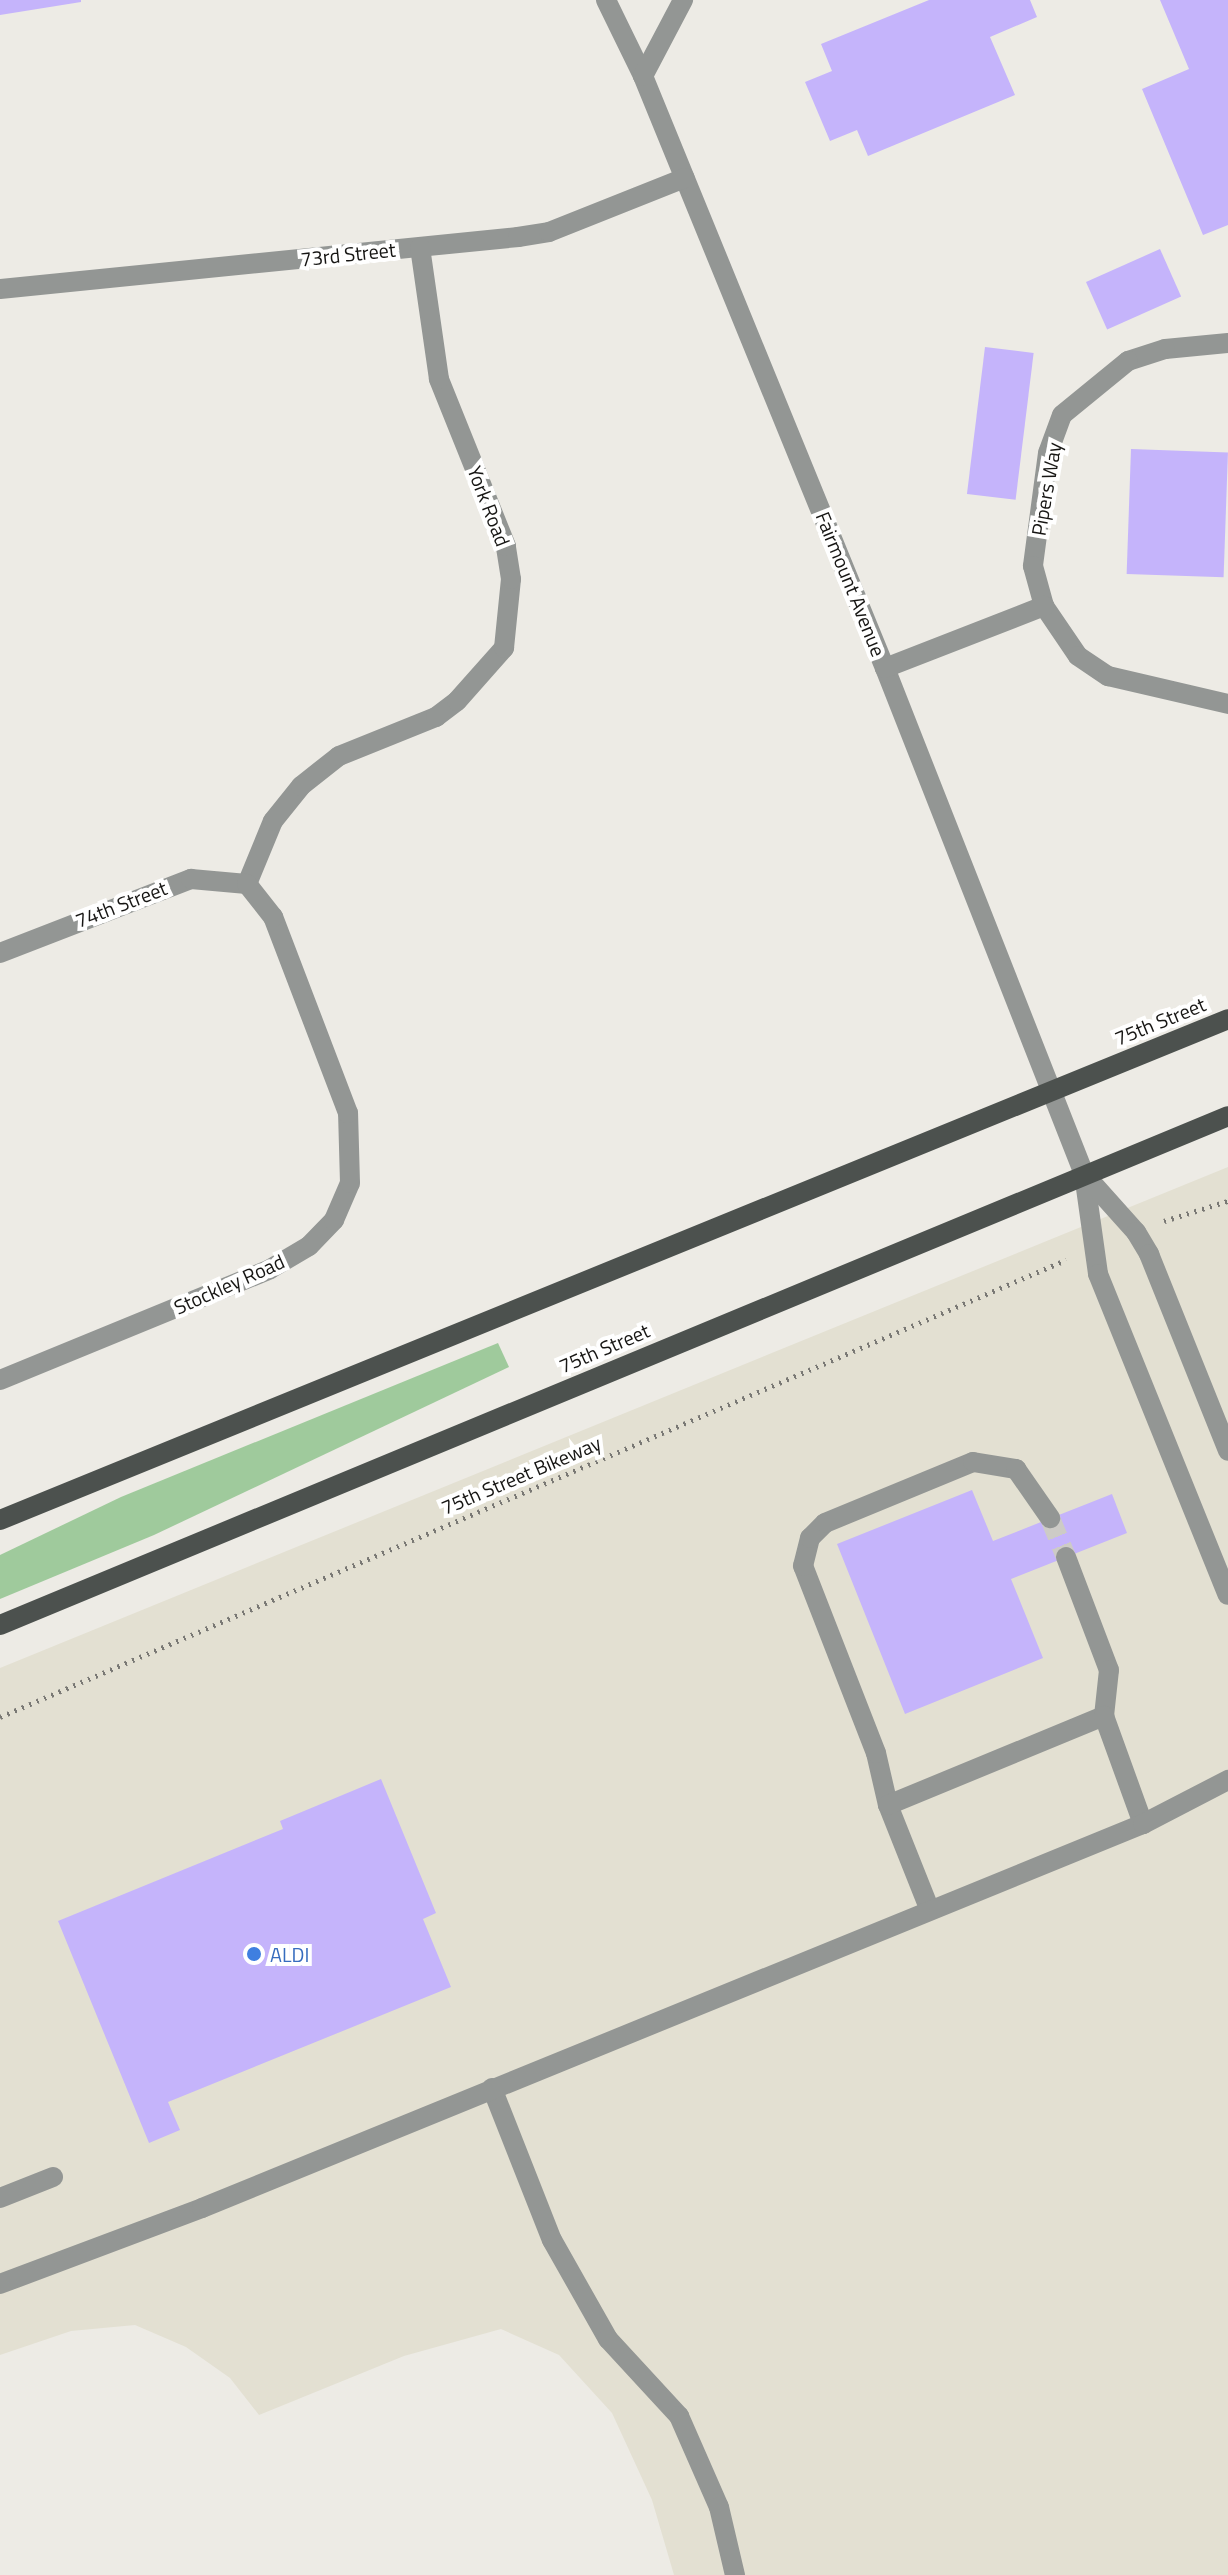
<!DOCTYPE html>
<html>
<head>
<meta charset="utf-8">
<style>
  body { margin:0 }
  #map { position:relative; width:1228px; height:2575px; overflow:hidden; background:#edebe5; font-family:"Titillium Web",sans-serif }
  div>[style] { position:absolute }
  .built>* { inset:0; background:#e3e0d2 }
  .green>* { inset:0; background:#9fca9c }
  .building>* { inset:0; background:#c5b4fb; transform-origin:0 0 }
  .minor-tunnel>* { height:20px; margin-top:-10px; transform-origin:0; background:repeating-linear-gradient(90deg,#cdcbc6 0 20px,transparent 0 30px) }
  .path>* { height:5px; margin-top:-2.5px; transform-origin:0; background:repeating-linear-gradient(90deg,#797874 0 2px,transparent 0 8px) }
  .minor>* { height:20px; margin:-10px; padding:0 10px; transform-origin:10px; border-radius:10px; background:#939694 }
  .major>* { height:20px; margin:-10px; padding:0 10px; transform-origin:10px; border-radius:10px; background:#4c514e }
  .dots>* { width:22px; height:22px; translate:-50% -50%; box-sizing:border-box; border:4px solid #fff; border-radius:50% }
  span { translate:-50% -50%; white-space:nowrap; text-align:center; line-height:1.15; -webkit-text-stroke:8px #fff; paint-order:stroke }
  .street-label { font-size:20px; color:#161513 }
  .shop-label { font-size:20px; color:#366cbe }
  .left { translate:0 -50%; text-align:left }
</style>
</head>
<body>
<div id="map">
  <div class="built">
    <i style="clip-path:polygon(1228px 1167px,1228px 2575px,674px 2575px,652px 2500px,612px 2413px,559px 2355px,501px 2329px,404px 2356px,259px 2415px,230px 2378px,186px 2347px,135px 2325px,71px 2331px,0 2355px,0 1668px)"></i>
  </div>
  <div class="green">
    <i style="clip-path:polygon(498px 1343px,509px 1367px,154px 1535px,0 1599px,0 1555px,121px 1497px)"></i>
  </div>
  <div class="building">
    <i style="clip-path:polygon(0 0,81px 0,81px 2px,0 15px)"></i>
    <i style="clip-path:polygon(929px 0,1030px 0,1037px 17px,990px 37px,1015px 95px,868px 156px,857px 130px,830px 141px,805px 82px,832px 71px,821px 44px)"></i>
    <i style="clip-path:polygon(1160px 0,1228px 0,1228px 225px,1203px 235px,1142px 89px,1189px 69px)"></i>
    <i style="left:1160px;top:249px;width:52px;height:81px;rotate:66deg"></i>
    <i style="left:985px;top:347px;width:49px;height:148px;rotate:7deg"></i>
    <i style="left:1131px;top:449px;width:97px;height:125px;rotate:2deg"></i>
    <i style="clip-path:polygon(972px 1490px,993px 1541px,1112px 1494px,1127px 1533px,1011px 1579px,1043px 1658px,905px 1714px,837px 1544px)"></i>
    <i style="clip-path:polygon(381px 1779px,436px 1913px,423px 1919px,451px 1987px,168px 2102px,180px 2130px,149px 2143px,58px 1921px,283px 1829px,280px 1821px)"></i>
  </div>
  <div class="minor-tunnel">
    <i style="left:1050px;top:1518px;width:42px;rotate:67.7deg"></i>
  </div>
  <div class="path">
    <i style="left:1164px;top:1221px;width:67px;rotate:-17.4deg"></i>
    <i style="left:0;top:1717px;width:1160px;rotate:-23.21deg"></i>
  </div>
  <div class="minor">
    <i style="left:606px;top:0;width:85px;rotate:64deg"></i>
    <i style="left:643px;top:76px;width:640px;rotate:67.77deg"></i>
    <i style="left:885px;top:668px;width:544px;rotate:68.53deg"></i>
    <i style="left:1084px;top:1174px;width:101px;rotate:82deg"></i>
    <i style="left:1098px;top:1274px;width:346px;rotate:68deg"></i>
    <i style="left:643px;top:76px;width:86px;rotate:-62.2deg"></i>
    <i style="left:0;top:289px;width:521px;rotate:-5.73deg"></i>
    <i style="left:518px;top:237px;width:31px;rotate:-9deg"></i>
    <i style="left:549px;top:232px;width:146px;rotate:-21.7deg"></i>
    <i style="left:1228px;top:343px;width:63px;rotate:174.6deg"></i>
    <i style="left:1165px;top:349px;width:39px;rotate:162deg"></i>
    <i style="left:1128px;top:361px;width:85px;rotate:140.7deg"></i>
    <i style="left:1062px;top:415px;width:40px;rotate:110.2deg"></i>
    <i style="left:1048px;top:453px;width:114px;rotate:97.6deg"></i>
    <i style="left:1033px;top:566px;width:41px;rotate:74.6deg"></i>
    <i style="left:1044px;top:606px;width:60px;rotate:55.8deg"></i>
    <i style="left:1078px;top:656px;width:36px;rotate:34deg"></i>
    <i style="left:1108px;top:676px;width:123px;rotate:13.1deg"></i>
    <i style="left:885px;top:668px;width:171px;rotate:-21.3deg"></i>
    <i style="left:247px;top:884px;width:68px;rotate:-67.6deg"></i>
    <i style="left:273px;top:821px;width:45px;rotate:-51.3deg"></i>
    <i style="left:301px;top:786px;width:48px;rotate:-38.3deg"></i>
    <i style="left:339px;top:756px;width:105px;rotate:-21.9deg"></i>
    <i style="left:436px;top:717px;width:26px;rotate:-37deg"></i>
    <i style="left:457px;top:701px;width:71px;rotate:-48.4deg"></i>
    <i style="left:504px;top:648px;width:69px;rotate:-84.2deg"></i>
    <i style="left:511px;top:579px;width:33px;rotate:-99deg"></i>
    <i style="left:506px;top:546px;width:180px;rotate:-111.9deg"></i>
    <i style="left:439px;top:379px;width:133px;rotate:-98.2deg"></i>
    <i style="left:0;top:953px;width:205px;rotate:-21.2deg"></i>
    <i style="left:191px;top:879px;width:56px;rotate:5.1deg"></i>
    <i style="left:1084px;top:1174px;width:78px;rotate:48.1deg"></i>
    <i style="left:1136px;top:1232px;width:26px;rotate:59deg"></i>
    <i style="left:1149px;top:1254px;width:212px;rotate:68.1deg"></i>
    <i style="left:0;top:1380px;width:292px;rotate:-22.3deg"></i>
    <i style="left:270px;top:1269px;width:45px;rotate:-30.5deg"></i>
    <i style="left:309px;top:1246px;width:36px;rotate:-46deg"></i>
    <i style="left:334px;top:1220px;width:40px;rotate:-66.6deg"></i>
    <i style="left:350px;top:1183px;width:70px;rotate:-91.6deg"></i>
    <i style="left:348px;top:1113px;width:210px;rotate:-110.9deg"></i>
    <i style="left:273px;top:917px;width:42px;rotate:-128.2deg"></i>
    <i style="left:1066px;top:1557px;width:121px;rotate:69.2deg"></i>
    <i style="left:1109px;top:1670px;width:46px;rotate:96.2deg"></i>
    <i style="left:888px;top:1805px;width:53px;rotate:-103deg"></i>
    <i style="left:876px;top:1753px;width:201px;rotate:-111.3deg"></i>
    <i style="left:803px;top:1566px;width:29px;rotate:-76deg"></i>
    <i style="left:810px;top:1538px;width:21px;rotate:-45deg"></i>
    <i style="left:825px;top:1523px;width:160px;rotate:-22.4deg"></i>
    <i style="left:973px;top:1462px;width:44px;rotate:9.2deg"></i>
    <i style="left:1016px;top:1469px;width:60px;rotate:55.2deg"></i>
    <i style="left:929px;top:1908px;width:111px;rotate:-111.7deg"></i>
    <i style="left:888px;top:1805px;width:234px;rotate:-22.4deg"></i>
    <i style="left:1104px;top:1716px;width:115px;rotate:70.1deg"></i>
    <i style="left:492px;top:2088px;width:163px;rotate:68.5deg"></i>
    <i style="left:552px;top:2240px;width:114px;rotate:60.5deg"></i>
    <i style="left:608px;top:2339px;width:105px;rotate:47.3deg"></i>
    <i style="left:679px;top:2416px;width:99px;rotate:66.3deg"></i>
    <i style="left:719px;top:2507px;width:70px;rotate:76.8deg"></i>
    <i style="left:0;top:2198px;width:57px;rotate:-21.6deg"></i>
    <i style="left:0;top:2284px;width:216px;rotate:-20.6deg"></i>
    <i style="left:202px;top:2208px;width:1016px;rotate:-22.2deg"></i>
    <i style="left:1143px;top:1824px;width:96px;rotate:-27.4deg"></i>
  </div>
  <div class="major">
    <i style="left:0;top:1520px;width:1326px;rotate:-22.19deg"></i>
    <i style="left:0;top:1625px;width:1329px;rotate:-22.51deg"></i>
  </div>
  <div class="dots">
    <i style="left:254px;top:1954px;background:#3f7fe0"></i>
  </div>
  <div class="street-label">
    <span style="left:348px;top:254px;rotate:-6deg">73rd Street</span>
    <span style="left:1046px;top:489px;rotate:-80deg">Pipers Way</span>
    <span style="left:489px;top:506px;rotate:69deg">York Road</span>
    <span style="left:851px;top:584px;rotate:68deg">Fairmount Avenue</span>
    <span style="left:121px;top:904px;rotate:-21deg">74th Street</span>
    <span style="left:1160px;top:1021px;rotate:-22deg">75th Street</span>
    <span style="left:229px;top:1284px;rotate:-24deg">Stockley Road</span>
    <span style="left:604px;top:1348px;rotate:-23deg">75th Street</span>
    <span style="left:521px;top:1475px;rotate:-23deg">75th Street Bikeway</span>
  </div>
  <div class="shop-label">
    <span class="left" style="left:270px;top:1954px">ALDI</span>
  </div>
</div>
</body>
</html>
